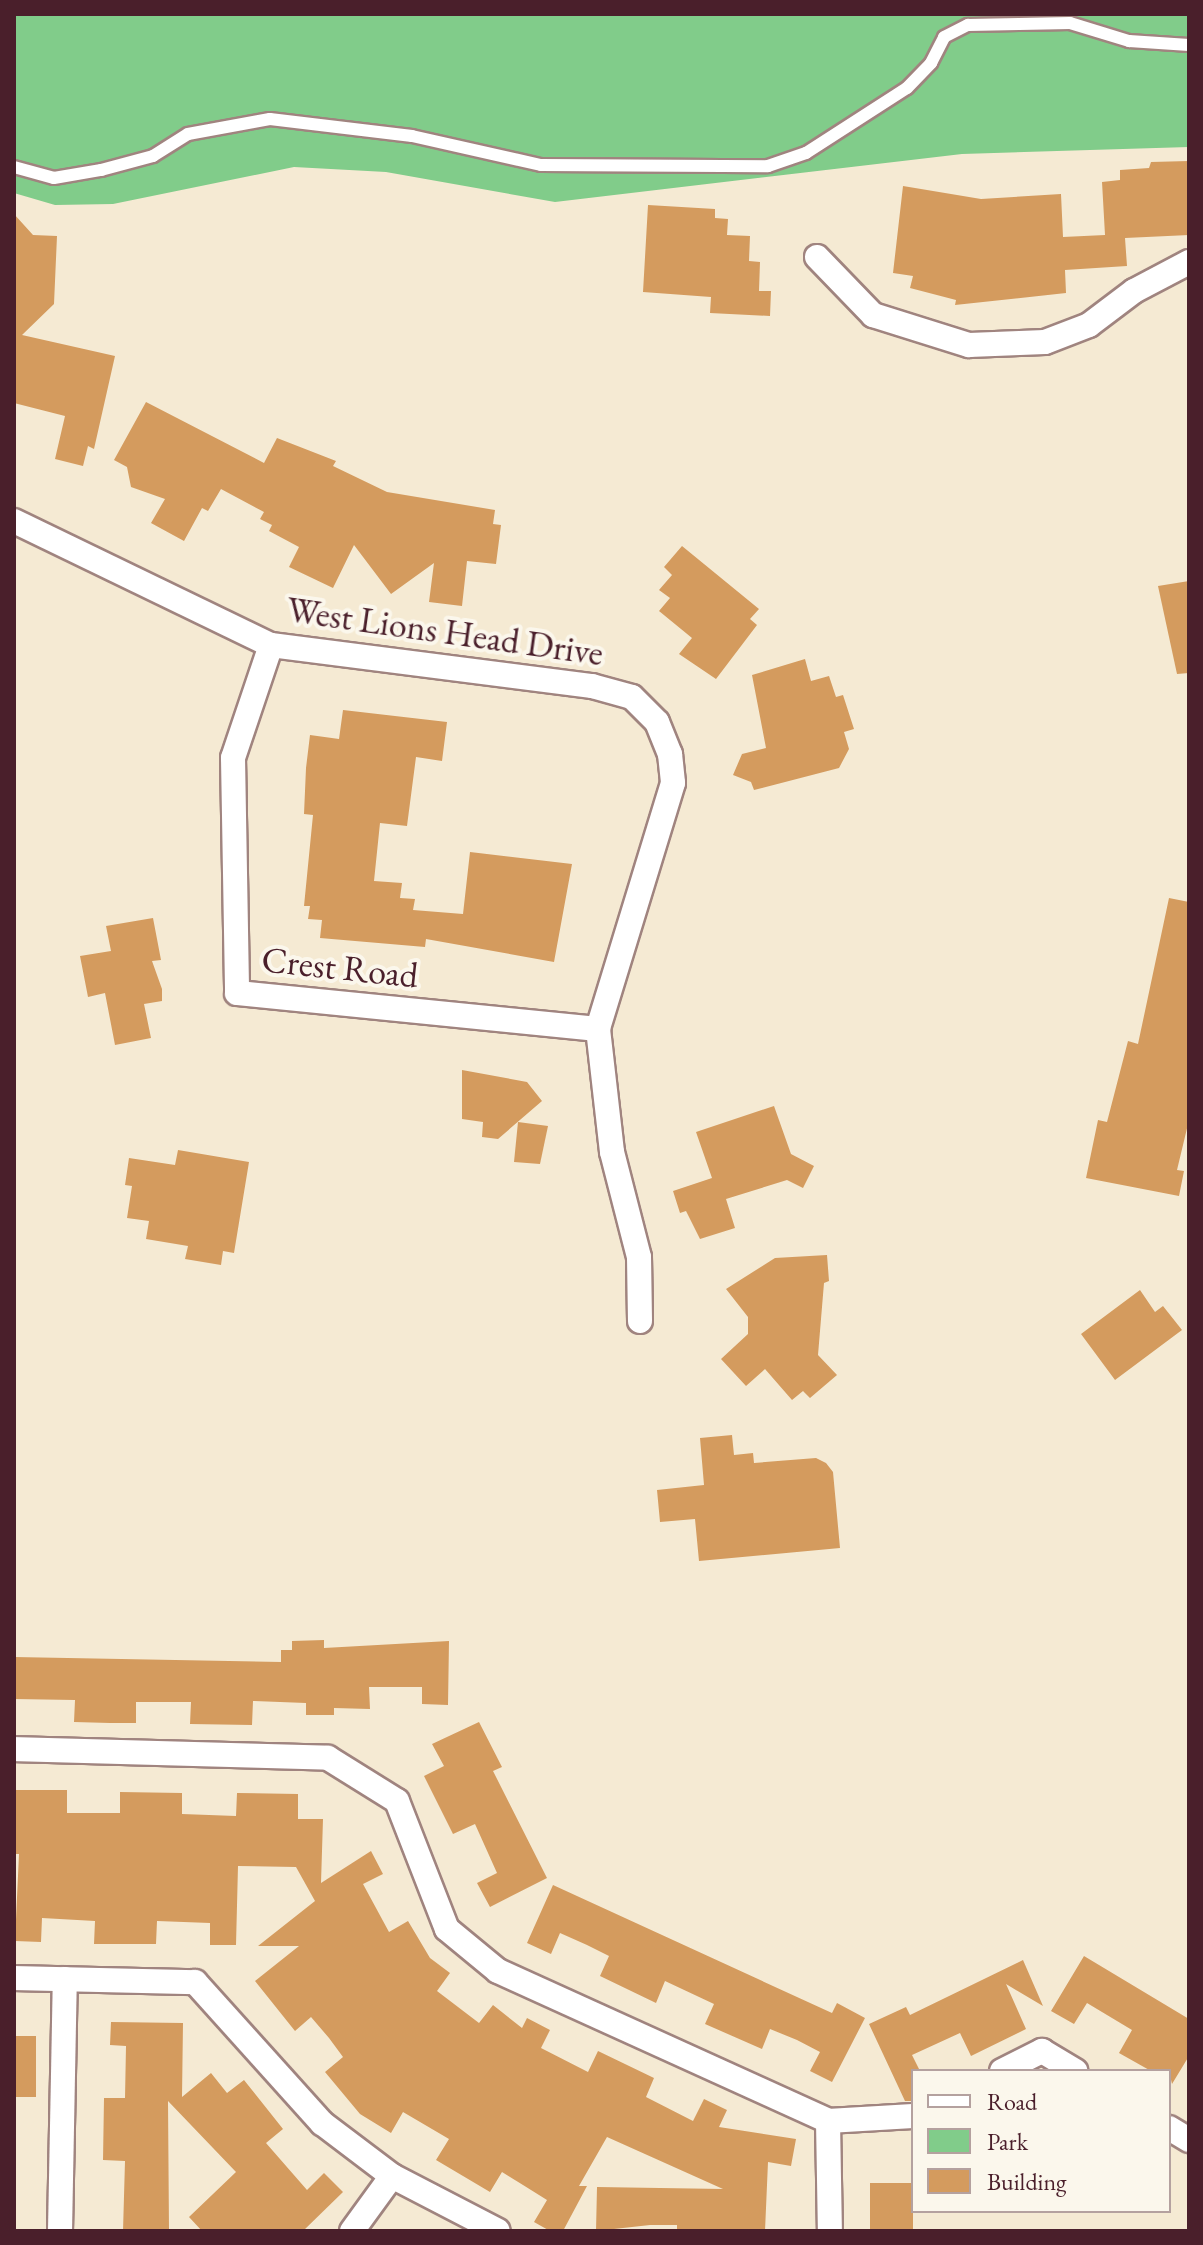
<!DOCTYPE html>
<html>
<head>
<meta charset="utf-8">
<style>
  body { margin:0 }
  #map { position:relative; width:1203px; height:2245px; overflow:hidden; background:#f5ead3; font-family:"EB Garamond",serif }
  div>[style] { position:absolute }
  .green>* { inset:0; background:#81cc8a }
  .building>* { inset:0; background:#d49b5e; transform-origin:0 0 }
  .roads { filter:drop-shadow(2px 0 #a0847f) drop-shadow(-2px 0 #a0847f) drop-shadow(0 2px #a0847f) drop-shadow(0 -2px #a0847f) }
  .service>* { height:12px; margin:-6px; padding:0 6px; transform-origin:6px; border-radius:6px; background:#fff }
  .minor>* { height:24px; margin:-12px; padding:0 12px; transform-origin:12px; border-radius:12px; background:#fff }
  span { translate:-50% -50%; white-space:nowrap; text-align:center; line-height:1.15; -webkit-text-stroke:8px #fbf7ec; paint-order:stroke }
  .street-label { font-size:36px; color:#4a1f2b }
  .frame { position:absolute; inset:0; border:16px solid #4a1f2b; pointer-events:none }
  .legend { position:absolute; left:911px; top:2069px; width:260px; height:144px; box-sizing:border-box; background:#fbf7ec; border:2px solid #b4a19f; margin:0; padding:10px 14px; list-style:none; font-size:24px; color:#4a1f2b }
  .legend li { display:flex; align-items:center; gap:16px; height:40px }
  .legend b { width:40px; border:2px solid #b4a19f }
</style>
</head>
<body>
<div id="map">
  <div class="green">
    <i style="clip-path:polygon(14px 14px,1189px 14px,1189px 147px,962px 154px,555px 202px,386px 172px,294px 167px,113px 204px,55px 205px,14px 193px)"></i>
  </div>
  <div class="building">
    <i style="clip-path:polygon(1189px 161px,1189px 235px,1125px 238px,1127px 266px,1065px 270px,1066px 293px,955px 305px,956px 300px,910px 288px,913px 276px,893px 273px,903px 186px,981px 199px,1061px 194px,1063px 237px,1105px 235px,1102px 182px,1120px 180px,1120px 170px,1149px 168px,1151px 162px)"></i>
    <i style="clip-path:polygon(648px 205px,715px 209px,715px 218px,728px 219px,727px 235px,750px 236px,749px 261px,760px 262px,759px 291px,771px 291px,770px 316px,710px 313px,711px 297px,643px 292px)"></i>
    <i style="clip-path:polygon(14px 214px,33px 235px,57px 236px,54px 304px,22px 335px,115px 356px,94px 449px,88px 446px,83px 466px,55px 459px,65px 416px,14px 403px)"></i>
    <i style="clip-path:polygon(146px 402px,264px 463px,277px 438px,336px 461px,333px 466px,387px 492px,495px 510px,493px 524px,501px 525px,496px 564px,467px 561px,462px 606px,429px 602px,434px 563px,391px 594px,354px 545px,333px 588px,289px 567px,299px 547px,269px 531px,272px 525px,260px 519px,264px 512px,221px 489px,208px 511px,202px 508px,184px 541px,151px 523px,165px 499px,131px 487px,127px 467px,114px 460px)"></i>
    <i style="clip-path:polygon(682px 546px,759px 609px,750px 619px,757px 625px,716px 679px,679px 654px,692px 638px,659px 611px,670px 598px,659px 590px,672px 575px,664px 567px)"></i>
    <i style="clip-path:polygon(1189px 581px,1189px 673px,1177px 674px,1158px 586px)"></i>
    <i style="clip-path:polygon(805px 659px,811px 681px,829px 676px,836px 697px,843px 695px,854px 729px,844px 732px,849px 749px,839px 768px,754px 790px,751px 782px,733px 775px,742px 754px,766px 748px,752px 675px)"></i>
    <i style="clip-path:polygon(343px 710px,447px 722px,442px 761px,416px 757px,407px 826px,380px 823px,374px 881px,402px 883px,400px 898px,415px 899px,413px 910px,463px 914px,470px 852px,572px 864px,554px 962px,426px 939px,425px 947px,320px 938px,322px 920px,308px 919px,310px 906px,304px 906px,313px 815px,304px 814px,306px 768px,310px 735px,339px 739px)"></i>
    <i style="clip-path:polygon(1169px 898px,1189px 902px,1189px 1120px,1177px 1170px,1184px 1171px,1179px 1196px,1086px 1178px,1098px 1120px,1107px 1122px,1128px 1041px,1138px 1044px)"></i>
    <i style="clip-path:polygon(153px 918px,161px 960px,152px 961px,162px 989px,162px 1001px,144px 1004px,151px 1038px,115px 1045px,105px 993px,88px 997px,80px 956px,111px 951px,106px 926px)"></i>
    <i style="clip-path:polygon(462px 1070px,527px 1082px,542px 1101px,498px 1139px,482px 1137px,483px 1122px,462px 1119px)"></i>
    <i style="clip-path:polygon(774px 1106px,791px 1154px,814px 1166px,803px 1188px,787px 1180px,726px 1199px,735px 1228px,700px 1239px,686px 1211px,680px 1213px,673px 1191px,712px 1178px,696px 1132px)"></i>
    <i style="clip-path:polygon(518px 1122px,548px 1126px,540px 1164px,514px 1162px)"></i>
    <i style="clip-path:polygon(178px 1150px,249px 1162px,234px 1253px,223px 1251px,221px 1265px,185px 1259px,188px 1246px,146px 1239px,149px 1221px,127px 1218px,132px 1186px,125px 1185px,129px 1158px,175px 1165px)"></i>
    <i style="clip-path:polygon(827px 1255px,829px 1281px,824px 1283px,818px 1355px,837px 1375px,810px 1398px,803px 1391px,792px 1400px,765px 1369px,746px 1386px,721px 1359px,748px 1334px,748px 1317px,726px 1289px,775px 1258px)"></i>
    <i style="clip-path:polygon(1140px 1290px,1155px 1312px,1163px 1306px,1182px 1330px,1115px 1380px,1081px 1334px)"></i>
    <i style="clip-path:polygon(732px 1435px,734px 1455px,753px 1453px,754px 1463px,816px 1458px,826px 1463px,833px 1472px,840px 1548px,699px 1561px,695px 1519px,660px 1522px,657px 1490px,704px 1485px,700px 1438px)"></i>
    <i style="clip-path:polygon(324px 1640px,324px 1648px,449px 1641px,448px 1705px,422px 1704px,422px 1687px,369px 1687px,370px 1709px,334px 1708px,334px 1715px,306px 1715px,306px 1703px,253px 1701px,252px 1725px,190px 1724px,191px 1702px,136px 1702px,136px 1723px,110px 1723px,74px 1722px,75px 1700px,14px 1699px,14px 1657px,281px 1662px,281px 1650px,292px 1650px,292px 1641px)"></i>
    <i style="clip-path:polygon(479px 1722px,502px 1767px,493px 1771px,547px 1878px,490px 1907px,477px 1883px,497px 1873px,475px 1824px,453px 1834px,424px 1776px,444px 1766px,432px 1744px)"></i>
    <i style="clip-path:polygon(14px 1790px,67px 1790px,67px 1813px,120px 1813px,120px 1792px,182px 1793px,182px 1814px,236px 1816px,237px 1793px,298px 1794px,298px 1819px,323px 1819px,321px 1883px,371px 1851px,383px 1874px,363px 1884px,389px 1932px,408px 1921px,430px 1958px,450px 1973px,437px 1991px,479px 2023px,493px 2005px,522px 2028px,527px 2018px,550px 2030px,541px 2048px,588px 2072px,598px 2051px,654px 2078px,646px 2097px,693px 2121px,704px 2099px,727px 2110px,719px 2127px,796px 2139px,791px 2166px,768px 2162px,765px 2231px,677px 2231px,677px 2225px,650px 2225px,596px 2231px,597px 2187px,723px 2189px,607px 2137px,579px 2186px,587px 2186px,563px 2231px,550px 2231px,534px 2222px,547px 2200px,523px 2185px,502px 2172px,490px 2192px,436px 2160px,449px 2139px,403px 2112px,391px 2133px,360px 2114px,325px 2072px,343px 2057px,329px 2038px,311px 2017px,295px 2031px,255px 1981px,299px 1946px,258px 1946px,315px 1901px,296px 1867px,238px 1866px,236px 1945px,210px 1945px,210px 1923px,157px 1921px,156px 1944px,94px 1944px,95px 1921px,42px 1918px,41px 1942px,15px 1941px,19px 1854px,14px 1854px)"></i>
    <i style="clip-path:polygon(553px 1885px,832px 2013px,837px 2003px,865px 2018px,832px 2082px,810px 2071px,820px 2052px,797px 2040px,770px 2029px,762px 2049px,705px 2024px,714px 2004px,665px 1981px,656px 2003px,600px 1976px,609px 1956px,587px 1945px,560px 1933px,551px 1954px,527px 1943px)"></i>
    <i style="clip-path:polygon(1084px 1956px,1189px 2019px,1189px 2056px,1172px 2084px,1169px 2071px,1151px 2071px,1119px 2053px,1132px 2030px,1087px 2003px,1074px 2024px,1051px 2011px)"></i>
    <i style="clip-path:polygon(1023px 1960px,1043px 2006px,1006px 1984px,1026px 2029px,971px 2056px,960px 2033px,912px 2055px,920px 2071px,913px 2071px,913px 2101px,905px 2101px,869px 2024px,906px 2007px,910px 2015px)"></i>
    <i style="clip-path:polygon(111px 2022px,183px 2023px,182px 2097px,211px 2073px,227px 2093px,244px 2080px,283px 2129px,266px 2143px,307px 2190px,324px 2173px,343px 2192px,303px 2231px,202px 2231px,189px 2217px,236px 2172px,168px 2101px,169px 2231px,123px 2231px,125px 2161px,103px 2160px,104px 2098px,125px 2098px,126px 2046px,110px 2045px)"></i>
    <i style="left:14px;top:2036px;width:22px;height:61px"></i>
    <i style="left:870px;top:2183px;width:43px;height:47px"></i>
  </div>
  <div class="roads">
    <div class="service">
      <i style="left:14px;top:167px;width:41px;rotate:15.4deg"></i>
      <i style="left:54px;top:178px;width:48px;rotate:-9.7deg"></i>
      <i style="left:101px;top:170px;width:54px;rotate:-15.1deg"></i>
      <i style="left:153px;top:156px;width:41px;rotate:-32.2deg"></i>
      <i style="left:188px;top:134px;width:83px;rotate:-10.4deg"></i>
      <i style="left:270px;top:119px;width:143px;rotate:6.8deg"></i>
      <i style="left:412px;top:136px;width:132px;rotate:12.7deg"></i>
      <i style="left:541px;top:165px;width:227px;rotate:0.3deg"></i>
      <i style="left:768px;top:166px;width:40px;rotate:-18.9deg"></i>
      <i style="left:806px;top:153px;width:120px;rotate:-32.8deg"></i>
      <i style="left:907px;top:88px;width:35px;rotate:-46deg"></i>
      <i style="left:931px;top:63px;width:29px;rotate:-63deg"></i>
      <i style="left:944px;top:37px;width:27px;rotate:-27deg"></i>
      <i style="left:968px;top:25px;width:102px;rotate:-1.1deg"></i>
      <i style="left:1070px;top:23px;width:62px;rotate:17deg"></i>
      <i style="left:1129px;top:41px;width:60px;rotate:3.8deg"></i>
    </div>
    <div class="minor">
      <i style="left:817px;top:257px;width:81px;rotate:46deg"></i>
      <i style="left:873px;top:315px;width:101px;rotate:17.4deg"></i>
      <i style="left:969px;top:345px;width:76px;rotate:-2.3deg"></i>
      <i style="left:1045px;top:342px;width:47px;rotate:-21.1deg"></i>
      <i style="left:1089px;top:325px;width:56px;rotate:-37.1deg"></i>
      <i style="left:1134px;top:291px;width:62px;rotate:-27.8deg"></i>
      <i style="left:14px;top:521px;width:285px;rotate:25.8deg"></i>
      <i style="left:271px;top:645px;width:324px;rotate:7.3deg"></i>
      <i style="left:592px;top:686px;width:41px;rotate:15.4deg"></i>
      <i style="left:632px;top:697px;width:35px;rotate:45deg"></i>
      <i style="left:657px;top:722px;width:35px;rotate:68deg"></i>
      <i style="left:670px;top:754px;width:29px;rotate:84deg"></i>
      <i style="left:673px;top:783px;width:257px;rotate:107deg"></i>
      <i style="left:598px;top:1029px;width:124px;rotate:83.5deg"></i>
      <i style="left:612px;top:1152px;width:108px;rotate:75.6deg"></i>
      <i style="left:639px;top:1257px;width:64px;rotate:89.1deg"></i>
      <i style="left:271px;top:645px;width:119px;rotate:108.6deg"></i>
      <i style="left:233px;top:758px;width:235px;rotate:89deg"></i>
      <i style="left:237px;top:993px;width:363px;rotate:5.7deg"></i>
      <i style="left:14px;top:1749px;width:314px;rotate:1.6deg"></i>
      <i style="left:328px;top:1758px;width:81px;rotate:31.9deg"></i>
      <i style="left:397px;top:1801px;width:137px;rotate:68.7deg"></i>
      <i style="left:447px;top:1929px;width:66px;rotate:39.5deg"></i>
      <i style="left:498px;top:1971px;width:362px;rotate:24.4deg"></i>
      <i style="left:828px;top:2121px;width:85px;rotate:-3.4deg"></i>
      <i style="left:14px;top:1978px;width:181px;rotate:1.3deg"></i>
      <i style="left:195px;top:1982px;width:190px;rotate:48deg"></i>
      <i style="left:322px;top:2123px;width:88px;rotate:37.1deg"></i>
      <i style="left:392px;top:2176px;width:119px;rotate:27.4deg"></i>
      <i style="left:1002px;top:2071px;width:45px;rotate:-26.6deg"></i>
      <i style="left:1042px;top:2051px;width:39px;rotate:31deg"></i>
      <i style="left:828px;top:2121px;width:110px;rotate:89deg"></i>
      <i style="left:1169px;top:2128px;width:23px;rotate:31deg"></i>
      <i style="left:60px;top:2231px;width:252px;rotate:-88.9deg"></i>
      <i style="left:352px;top:2231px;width:68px;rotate:-54deg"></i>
    </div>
  </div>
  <div class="street-label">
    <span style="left:445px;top:631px;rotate:8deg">West Lions Head Drive</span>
    <span style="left:340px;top:967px;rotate:6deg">Crest Road</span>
  </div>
  <div class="frame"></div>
  <ul class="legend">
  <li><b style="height:10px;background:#fff"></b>Road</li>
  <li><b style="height:22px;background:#81cc8a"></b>Park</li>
  <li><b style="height:22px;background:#d49b5e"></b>Building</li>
  </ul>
</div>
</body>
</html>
